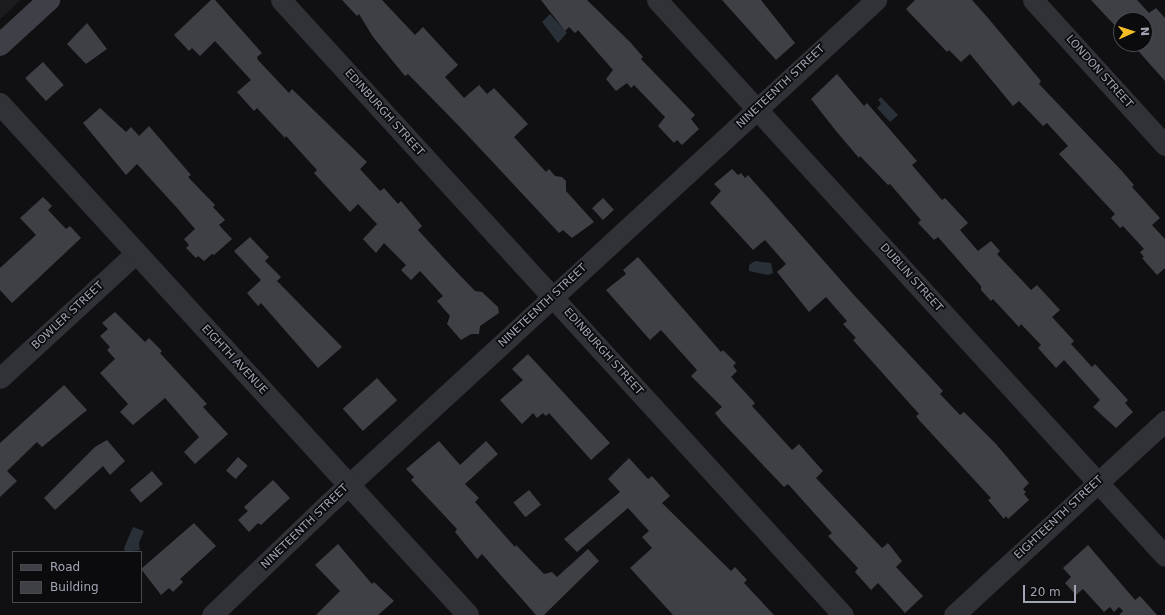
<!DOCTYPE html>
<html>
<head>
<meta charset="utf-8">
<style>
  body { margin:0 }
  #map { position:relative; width:1165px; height:615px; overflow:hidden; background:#101012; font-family:"DejaVu Sans",sans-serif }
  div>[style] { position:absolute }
  .built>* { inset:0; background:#1c1c1f }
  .water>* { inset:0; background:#293037 }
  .building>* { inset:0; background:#3f4045; transform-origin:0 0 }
  .minor>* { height:21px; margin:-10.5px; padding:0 10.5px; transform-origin:10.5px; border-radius:10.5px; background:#313237 }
  .tertiary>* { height:22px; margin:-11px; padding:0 11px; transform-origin:11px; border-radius:11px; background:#313237 }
  .secondary>* { height:22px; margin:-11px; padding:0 11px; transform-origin:11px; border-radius:11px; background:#3f4047 }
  span { translate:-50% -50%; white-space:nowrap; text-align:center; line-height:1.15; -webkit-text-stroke:3.5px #0b0b0d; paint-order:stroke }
  .street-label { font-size:11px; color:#a1a5b3 }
  .legend { position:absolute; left:12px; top:551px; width:130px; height:52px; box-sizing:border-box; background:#0b0b0d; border:1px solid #47494f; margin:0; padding:5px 7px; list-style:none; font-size:12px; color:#a1a5b3 }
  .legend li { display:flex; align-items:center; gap:8px; height:20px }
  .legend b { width:20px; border:1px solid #47494f }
  .north { position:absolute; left:1113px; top:12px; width:40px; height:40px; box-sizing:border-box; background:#0b0b0d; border:1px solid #47494f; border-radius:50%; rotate:87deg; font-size:11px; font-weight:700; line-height:16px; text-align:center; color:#a1a5b3 }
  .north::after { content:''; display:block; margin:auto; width:14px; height:18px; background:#f4bd26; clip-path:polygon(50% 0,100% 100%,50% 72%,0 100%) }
  .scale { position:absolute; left:1023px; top:585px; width:53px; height:18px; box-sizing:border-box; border:2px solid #a1a5b3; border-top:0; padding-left:5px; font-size:12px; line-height:14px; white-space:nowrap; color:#a1a5b3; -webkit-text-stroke:3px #0b0b0d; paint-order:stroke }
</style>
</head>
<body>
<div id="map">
  <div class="built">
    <i style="clip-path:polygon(0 0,21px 0,0 19px)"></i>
  </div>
  <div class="water">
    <i style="clip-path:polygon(550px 14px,567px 33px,558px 43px,542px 22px)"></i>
    <i style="clip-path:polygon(881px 97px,898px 115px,890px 122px,877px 108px,881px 104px,878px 100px)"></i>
    <i style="clip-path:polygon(755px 261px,771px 263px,773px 273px,768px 275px,749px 271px,749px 265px)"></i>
    <i style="clip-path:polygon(133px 527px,144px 531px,139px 543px,140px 550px,125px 552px,124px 548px)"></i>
  </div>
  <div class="building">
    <i style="clip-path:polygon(211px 0,215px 0,262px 53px,257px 57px,258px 60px,289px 93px,292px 89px,367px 162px,360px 169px,380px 191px,384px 188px,398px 204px,401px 201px,422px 226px,418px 230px,451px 266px,475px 291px,482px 292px,498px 307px,499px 313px,480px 326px,479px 334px,471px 334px,461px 340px,447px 324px,450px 316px,437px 301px,443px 296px,420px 271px,411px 280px,401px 270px,406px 265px,384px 243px,376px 253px,363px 239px,377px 224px,358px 204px,350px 212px,314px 173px,317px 170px,286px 136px,285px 138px,257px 108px,254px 111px,237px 92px,251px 80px,215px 41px,200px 56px,192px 48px,189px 51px,174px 35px)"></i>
    <i style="clip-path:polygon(342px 0,382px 0,415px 35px,423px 27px,458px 65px,445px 77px,464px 98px,479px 85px,487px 94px,494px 88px,528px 124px,514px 137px,546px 172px,549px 169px,555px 176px,562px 177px,566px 181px,566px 191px,594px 222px,572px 238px,563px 230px,559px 233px,458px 125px,408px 74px,405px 76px,373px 37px,359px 14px,357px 16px)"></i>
    <i style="clip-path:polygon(541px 0,587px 0,631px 43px,643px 57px,641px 59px,695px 115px,691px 119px,699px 129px,682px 145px,677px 140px,674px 143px,658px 126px,665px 117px,634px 85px,631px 88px,627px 83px,616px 91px,606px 79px,613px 70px,578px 30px,575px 33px,569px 27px,565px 31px)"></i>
    <i style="clip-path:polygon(722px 0,761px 0,795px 43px,776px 60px)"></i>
    <i style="clip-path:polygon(915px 0,972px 0,988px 18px,1041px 81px,1039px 84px,1121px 170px,1134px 185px,1132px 187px,1160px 218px,1152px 225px,1165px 239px,1165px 268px,1157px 275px,1142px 258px,1144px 257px,1140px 252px,1144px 249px,1123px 226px,1120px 228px,1111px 218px,1115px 214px,1059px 154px,1068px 146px,1047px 123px,1043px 126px,1019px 101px,1013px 106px,970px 54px,961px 62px,949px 50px,947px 52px,906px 9px)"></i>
    <i style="clip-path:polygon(1091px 0,1137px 0,1149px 13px,1156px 8px,1165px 18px,1165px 81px,1132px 44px,1145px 44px,1145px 20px,1121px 20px,1121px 32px)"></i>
    <i style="clip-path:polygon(87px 23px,107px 49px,86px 64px,67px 44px)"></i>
    <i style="left:43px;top:62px;width:31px;height:24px;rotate:48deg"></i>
    <i style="clip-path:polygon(837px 74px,864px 106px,867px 103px,917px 161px,912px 165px,942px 200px,945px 198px,968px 223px,960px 230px,978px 251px,991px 241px,1000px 251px,997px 254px,1031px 290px,1037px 285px,1060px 310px,1052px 317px,1074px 341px,1071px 344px,1092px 367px,1095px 364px,1128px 400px,1125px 403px,1133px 412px,1116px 428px,1093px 407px,1100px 400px,1064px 360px,1056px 368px,1038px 348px,1041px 345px,1021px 324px,1019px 327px,993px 299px,991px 301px,981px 290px,981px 286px,938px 237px,934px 240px,918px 223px,921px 220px,890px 184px,888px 185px,860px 156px,859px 158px,836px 131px,811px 99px)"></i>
    <i style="clip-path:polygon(100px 108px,126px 132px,131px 127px,139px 136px,149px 126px,191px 175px,188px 177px,215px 205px,213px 207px,225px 220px,219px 225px,232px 239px,214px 255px,212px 254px,204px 261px,198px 256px,196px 258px,186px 248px,189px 245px,184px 239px,195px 229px,177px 208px,137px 164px,126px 175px,83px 123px)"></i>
    <i style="clip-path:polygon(732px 169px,738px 175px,741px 173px,745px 178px,748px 175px,853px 294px,943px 391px,940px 394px,960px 415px,964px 412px,996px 444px,1029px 483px,1023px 489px,1026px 492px,1024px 494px,1029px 500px,1008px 519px,1006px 516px,1004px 519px,988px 500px,991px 498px,919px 420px,916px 416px,919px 414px,853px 340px,856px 338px,843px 324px,847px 321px,826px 297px,809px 312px,777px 272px,786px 264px,765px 240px,753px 250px,710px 203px,721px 191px,714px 184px)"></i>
    <i style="clip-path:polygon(43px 197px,52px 206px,48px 210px,66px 229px,70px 226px,81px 238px,12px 303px,0 290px,0 268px,36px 235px,20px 218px)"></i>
    <i style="left:603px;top:198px;width:16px;height:15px;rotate:47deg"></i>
    <i style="clip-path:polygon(250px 237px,269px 257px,265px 261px,281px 277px,277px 281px,342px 347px,318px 368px,261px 303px,258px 306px,247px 293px,261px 280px,234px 251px)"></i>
    <i style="clip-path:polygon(638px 257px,721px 352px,723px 350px,736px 363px,733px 366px,737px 371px,731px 377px,755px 403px,752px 406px,792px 450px,799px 444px,823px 471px,816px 478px,882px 548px,888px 543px,902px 561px,896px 567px,923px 596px,905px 613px,878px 583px,871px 590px,855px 572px,858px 568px,828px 536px,832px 533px,788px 484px,784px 487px,722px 422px,715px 413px,722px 407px,691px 376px,697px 370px,661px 330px,650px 340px,606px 290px,626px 274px,623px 270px)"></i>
    <i style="clip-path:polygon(115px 312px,145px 342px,149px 338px,162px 351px,160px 353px,207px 404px,203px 407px,228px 434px,195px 464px,184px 452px,199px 437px,165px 398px,133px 425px,120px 412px,128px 404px,100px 373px,115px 359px,107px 350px,110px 347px,100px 336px,108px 329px,102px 323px)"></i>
    <i style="clip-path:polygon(528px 354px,610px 443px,591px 460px,549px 413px,546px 416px,543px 413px,537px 418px,533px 413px,522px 424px,500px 400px,523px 380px,512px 369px)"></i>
    <i style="left:377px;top:378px;width:30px;height:46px;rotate:48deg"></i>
    <i style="clip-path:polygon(64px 385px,87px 410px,42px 447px,37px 442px,7px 471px,17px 481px,0 497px,0 443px)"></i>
    <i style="clip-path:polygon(107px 440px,125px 461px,110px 475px,103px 466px,55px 510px,44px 498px,95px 447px)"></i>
    <i style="clip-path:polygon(439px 441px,460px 465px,486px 441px,498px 454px,465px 484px,479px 498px,475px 502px,515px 547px,516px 545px,544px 574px,552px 572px,557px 577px,588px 549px,599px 561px,544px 615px,536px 615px,482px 554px,477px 559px,455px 532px,457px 529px,411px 480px,414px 477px,406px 469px)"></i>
    <i style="left:238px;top:457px;width:13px;height:18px;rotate:42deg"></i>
    <i style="clip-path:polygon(629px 458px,648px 479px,652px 476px,670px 496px,662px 503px,731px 571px,735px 567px,747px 580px,744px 583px,774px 615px,673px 615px,630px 568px,652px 548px,642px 537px,649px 531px,628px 508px,577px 552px,564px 539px,620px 492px,608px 479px)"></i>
    <i style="left:152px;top:471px;width:17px;height:29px;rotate:50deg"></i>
    <i style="clip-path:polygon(273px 480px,290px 498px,261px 525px,258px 523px,249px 532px,238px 520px,248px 511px,244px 507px)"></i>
    <i style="left:529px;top:490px;width:19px;height:20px;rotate:51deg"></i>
    <i style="clip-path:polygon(194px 523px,216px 546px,180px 579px,183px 582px,173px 592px,169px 588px,161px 595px,141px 569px)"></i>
    <i style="clip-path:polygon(338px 544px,372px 584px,374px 582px,394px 601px,378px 615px,316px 615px,340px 591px,315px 565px)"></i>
    <i style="clip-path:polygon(1088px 545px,1135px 600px,1140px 596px,1157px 615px,1119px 615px,1123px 611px,1119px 607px,1114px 612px,1110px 607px,1104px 612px,1083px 589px,1076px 595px,1065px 583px,1071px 577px,1063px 568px)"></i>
  </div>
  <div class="minor">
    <i style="left:281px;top:0;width:833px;rotate:47.58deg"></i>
    <i style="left:657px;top:0;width:753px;rotate:47.58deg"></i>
    <i style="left:1033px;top:0;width:196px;rotate:47.7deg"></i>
    <i style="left:0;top:378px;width:185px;rotate:-42.6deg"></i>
    <i style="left:212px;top:615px;width:163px;rotate:-43.8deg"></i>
    <i style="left:330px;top:502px;width:742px;rotate:-42.6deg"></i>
    <i style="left:954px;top:615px;width:287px;rotate:-42.6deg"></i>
  </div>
  <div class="tertiary">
    <i style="left:0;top:104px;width:693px;rotate:47.51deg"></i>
  </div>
  <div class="secondary">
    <i style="left:0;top:45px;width:67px;rotate:-42.6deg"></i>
  </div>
  <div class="street-label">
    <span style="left:1099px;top:72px;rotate:48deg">LONDON STREET</span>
    <span style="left:781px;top:87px;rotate:-43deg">NINETEENTH STREET</span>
    <span style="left:384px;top:113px;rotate:48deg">EDINBURGH STREET</span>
    <span style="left:911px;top:278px;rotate:48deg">DUBLIN STREET</span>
    <span style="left:543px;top:306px;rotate:-43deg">NINETEENTH STREET</span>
    <span style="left:68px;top:316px;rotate:-43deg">BOWLER STREET</span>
    <span style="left:603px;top:352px;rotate:48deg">EDINBURGH STREET</span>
    <span style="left:234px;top:360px;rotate:47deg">EIGHTH AVENUE</span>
    <span style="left:1059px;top:518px;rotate:-43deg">EIGHTEENTH STREET</span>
    <span style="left:305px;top:527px;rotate:-44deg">NINETEENTH STREET</span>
  </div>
  <ul class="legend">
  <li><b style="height:5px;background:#3f4047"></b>Road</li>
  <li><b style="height:11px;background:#3f4045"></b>Building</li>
  </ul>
  <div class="north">N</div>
  <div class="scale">20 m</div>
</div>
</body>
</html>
